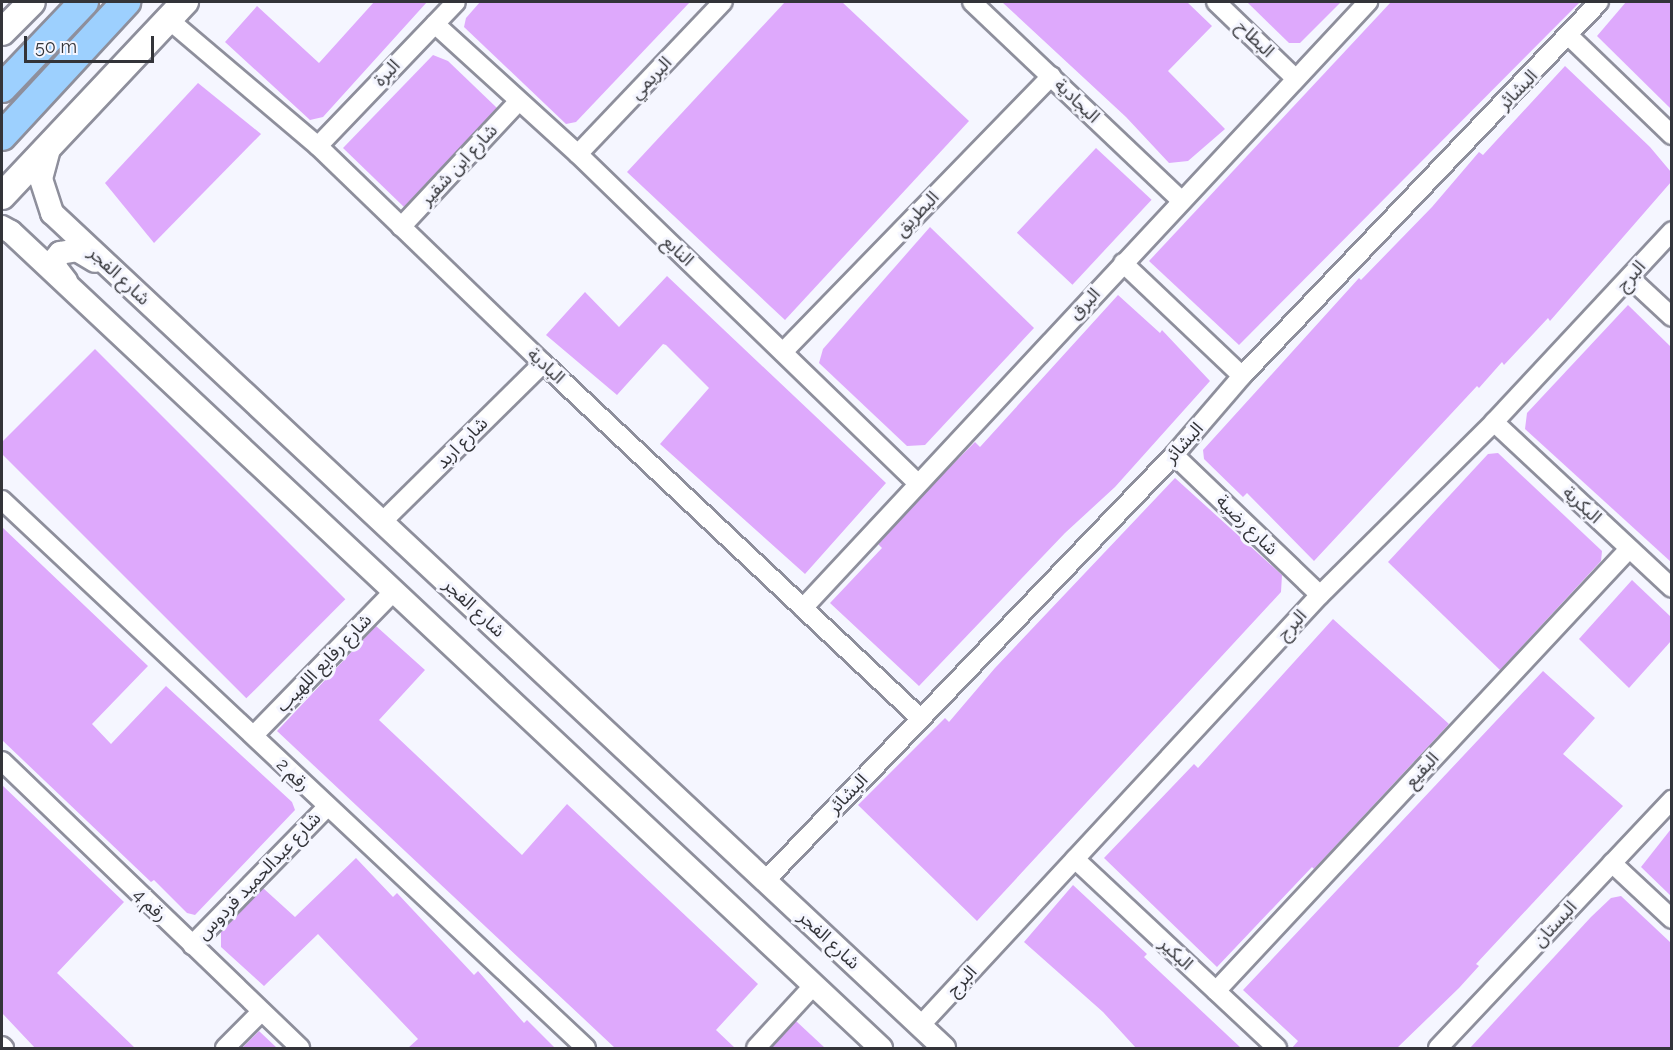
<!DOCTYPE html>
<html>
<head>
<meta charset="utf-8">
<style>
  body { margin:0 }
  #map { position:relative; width:1673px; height:1050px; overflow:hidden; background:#f5f6ff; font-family:Raleway,"Noto Sans Arabic",sans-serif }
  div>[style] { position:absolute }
  .building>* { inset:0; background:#dea9fc; transform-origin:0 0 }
  .roads { filter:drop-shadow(2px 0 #8e8f9c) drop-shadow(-2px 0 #8e8f9c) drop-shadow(0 2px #8e8f9c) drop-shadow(0 -2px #8e8f9c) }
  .minor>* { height:18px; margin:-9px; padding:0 9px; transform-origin:9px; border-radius:9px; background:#fff }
  .tertiary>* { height:22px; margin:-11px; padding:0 11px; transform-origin:11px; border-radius:11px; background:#fff }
  .secondary>* { height:26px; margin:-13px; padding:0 13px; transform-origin:13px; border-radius:13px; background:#fff }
  .primary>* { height:28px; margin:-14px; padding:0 14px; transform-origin:14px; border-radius:14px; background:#9dd0fe }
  span { translate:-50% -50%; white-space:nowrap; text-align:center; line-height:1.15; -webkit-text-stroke:6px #f5f6ff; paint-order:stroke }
  .street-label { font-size:18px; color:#333439 }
  .frame { position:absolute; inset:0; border:3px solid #333439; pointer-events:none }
  .scale { position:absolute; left:24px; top:36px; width:130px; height:27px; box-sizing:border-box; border:3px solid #333439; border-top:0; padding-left:8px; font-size:18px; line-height:21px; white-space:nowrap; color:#333439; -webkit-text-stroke:4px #f5f6ff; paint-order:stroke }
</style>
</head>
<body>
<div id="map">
  <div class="building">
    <i style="clip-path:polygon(374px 2px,427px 2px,323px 117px,310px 120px,225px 42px,257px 6px,319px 63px)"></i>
    <i style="clip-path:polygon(480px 2px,690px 2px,576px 122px,566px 124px,464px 27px,466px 18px)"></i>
    <i style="clip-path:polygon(785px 2px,842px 2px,969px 121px,785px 320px,627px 172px)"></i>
    <i style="clip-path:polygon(1002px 2px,1187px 2px,1212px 26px,1168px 71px,1225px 129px,1188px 161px,1169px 163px,1126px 117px)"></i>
    <i style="clip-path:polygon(1247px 2px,1341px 2px,1300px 43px,1289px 43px)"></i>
    <i style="clip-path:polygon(1391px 2px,1580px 2px,1239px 345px,1149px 261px)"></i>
    <i style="clip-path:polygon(1626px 2px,1671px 2px,1671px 109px,1597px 36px)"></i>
    <i style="clip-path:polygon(433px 55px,448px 61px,497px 108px,404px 207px,343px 148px)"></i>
    <i style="clip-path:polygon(1565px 66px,1650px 147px,1671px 172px,1671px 182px,1550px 321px,1548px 318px,1504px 365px,1502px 362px,1479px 388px,1477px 386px,1314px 561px,1247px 493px,1243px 497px,1204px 459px,1203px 450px,1359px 278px,1361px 280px,1432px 207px,1479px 152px,1483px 155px)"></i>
    <i style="clip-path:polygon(198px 83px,261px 134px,154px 243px,105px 183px)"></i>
    <i style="left:1096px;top:148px;width:76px;height:116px;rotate:43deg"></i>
    <i style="clip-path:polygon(930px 227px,1034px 328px,925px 445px,907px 446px,819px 363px,823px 349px)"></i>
    <i style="clip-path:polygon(667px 276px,886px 483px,805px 574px,660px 444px,709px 388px,666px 345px,663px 344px,617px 395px,546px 335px,585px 292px,619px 327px)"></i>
    <i style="clip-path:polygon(1118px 295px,1160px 333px,1162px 330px,1210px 381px,1115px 487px,1065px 533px,919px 686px,830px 603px,882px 548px,878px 544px,945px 472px,975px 442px,980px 447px)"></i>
    <i style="clip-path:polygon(1628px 305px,1671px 347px,1671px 562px,1525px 429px,1527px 413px)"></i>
    <i style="left:95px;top:349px;width:354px;height:140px;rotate:45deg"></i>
    <i style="clip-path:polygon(1498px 453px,1602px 551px,1601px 561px,1500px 670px,1388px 562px,1488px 454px)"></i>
    <i style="clip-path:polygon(1175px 478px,1282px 575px,1281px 592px,977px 921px,858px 805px,945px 718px,949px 722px,995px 668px)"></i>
    <i style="clip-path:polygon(2px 527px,148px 666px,92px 724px,111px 744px,166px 686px,292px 802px,295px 810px,195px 915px,187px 913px,154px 880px,151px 882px,2px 740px)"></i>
    <i style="clip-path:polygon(1632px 580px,1671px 617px,1671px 641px,1629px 688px,1579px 639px)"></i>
    <i style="clip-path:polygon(1333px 619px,1449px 724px,1314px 869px,1312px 867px,1217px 967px,1104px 858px,1194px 764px,1198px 768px)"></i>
    <i style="clip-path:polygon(376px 626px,425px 670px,379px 720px,522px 855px,567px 804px,758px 984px,716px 1030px,735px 1048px,615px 1048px,277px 731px)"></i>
    <i style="clip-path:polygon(1543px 671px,1595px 718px,1563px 754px,1623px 806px,1476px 964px,1479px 966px,1459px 988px,1397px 1048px,1292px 1048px,1298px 1041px,1243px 990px)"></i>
    <i style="clip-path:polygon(2px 785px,124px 902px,57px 973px,135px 1048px,35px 1048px,2px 1013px)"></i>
    <i style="clip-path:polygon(1671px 829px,1671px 896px,1641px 867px)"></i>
    <i style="clip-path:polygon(356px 858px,393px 897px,397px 893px,474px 975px,478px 971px,524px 1023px,527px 1020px,555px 1048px,408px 1048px,418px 1039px,318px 934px,264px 986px,221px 947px,221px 932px,263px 888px,295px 917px)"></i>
    <i style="clip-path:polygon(1073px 885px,1147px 954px,1144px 957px,1241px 1048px,1136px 1048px,1103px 1012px,1024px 942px)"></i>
    <i style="clip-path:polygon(1621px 896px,1671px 943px,1671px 1048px,1470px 1048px,1591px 917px,1611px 898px)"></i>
    <i style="clip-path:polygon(796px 1021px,825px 1048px,771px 1048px)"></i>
    <i style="clip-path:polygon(259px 1031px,277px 1048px,242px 1048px)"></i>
  </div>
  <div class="roads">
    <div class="minor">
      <i style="left:972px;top:2px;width:289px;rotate:43.5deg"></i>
      <i style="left:1216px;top:2px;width:108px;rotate:43.9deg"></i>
      <i style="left:168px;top:19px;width:197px;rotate:40.3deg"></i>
      <i style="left:318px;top:146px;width:313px;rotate:44deg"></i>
      <i style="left:543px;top:363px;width:518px;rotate:43.28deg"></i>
      <i style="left:435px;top:24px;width:193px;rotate:42.3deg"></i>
      <i style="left:578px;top:154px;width:473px;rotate:44.1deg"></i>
      <i style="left:1569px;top:36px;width:143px;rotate:43.9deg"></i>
      <i style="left:318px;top:146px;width:199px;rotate:-46.2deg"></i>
      <i style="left:578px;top:154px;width:210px;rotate:-46.4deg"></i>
      <i style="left:401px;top:227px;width:171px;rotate:-46.9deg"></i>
      <i style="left:1123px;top:263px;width:164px;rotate:43.5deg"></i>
      <i style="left:1630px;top:278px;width:57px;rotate:42.9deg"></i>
      <i style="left:783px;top:352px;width:385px;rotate:-45.8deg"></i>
      <i style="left:1494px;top:422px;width:243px;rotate:43deg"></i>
      <i style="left:1174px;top:455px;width:202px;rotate:43.8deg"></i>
      <i style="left:2px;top:500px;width:801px;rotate:43.18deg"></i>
      <i style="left:382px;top:522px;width:226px;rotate:-44.6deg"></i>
      <i style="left:803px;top:608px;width:829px;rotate:-47.01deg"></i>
      <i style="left:254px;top:735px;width:201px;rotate:-45.8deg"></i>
      <i style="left:2px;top:761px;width:414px;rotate:43.9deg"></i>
      <i style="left:1075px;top:859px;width:277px;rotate:43.1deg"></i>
      <i style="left:1612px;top:863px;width:82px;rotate:43deg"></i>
      <i style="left:765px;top:881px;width:591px;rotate:-46.17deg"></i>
      <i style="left:1174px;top:455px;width:104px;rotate:-49.3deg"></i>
      <i style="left:1242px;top:376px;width:517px;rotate:-46.33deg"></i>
      <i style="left:192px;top:945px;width:192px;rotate:-45.6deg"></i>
      <i style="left:1216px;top:991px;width:605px;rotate:-46.94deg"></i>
      <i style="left:920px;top:1026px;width:588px;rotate:-47.14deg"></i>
      <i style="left:1320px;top:595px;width:245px;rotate:-44.8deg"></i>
      <i style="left:1494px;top:422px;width:261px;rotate:-47deg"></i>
      <i style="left:2px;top:1046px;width:3px;rotate:45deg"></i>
      <i style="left:225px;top:1048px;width:51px;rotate:-45deg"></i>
      <i style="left:756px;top:1048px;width:86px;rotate:-47.4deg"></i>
      <i style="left:1438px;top:1048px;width:341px;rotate:-46.7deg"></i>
    </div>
    <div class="tertiary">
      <i style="left:49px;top:149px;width:31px;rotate:105deg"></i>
      <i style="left:41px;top:179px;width:36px;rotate:72deg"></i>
      <i style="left:52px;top:213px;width:1222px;rotate:43.11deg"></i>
      <i style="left:2px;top:227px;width:10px;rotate:29deg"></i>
      <i style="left:11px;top:232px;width:1193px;rotate:43.17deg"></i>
      <i style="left:66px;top:281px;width:16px;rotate:-128deg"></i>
      <i style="left:56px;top:268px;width:9px;rotate:-96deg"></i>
      <i style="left:55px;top:259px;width:8px;rotate:-50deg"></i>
      <i style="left:60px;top:253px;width:17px;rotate:-10deg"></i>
      <i style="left:77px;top:250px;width:21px;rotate:31deg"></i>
    </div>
    <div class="secondary">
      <i style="left:2px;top:32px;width:42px;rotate:-45deg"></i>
      <i style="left:2px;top:196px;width:267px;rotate:-46.7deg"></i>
    </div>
    <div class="primary">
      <i style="left:2px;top:88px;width:119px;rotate:-46.4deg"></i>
      <i style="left:2px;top:136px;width:183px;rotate:-47.2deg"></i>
    </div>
  </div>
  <div class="street-label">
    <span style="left:1255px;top:39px;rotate:44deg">البطاح</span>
    <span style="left:387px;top:73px;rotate:-46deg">البرة</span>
    <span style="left:651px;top:78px;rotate:-46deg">البريمي</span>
    <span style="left:1518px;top:90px;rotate:-46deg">البشائر</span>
    <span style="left:1077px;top:101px;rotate:44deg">البجادية</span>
    <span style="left:459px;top:165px;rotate:-47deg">شارع ابن شقير</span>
    <span style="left:917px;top:214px;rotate:-46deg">البطريق</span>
    <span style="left:678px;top:251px;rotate:44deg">النابع</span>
    <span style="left:119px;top:276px;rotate:43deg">شارع الفجر</span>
    <span style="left:1631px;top:276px;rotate:-48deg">البرج</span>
    <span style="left:1085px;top:304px;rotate:-47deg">البرق</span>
    <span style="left:546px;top:366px;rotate:43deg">البادية</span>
    <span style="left:462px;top:443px;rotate:-45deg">شارع اربد</span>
    <span style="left:1184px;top:443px;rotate:-48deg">البشائر</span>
    <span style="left:1582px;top:505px;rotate:43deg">البكرية</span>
    <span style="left:1247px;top:525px;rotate:44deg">شارع رضية</span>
    <span style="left:474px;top:608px;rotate:43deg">شارع الفجر</span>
    <span style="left:1292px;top:625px;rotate:-47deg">البرج</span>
    <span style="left:324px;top:663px;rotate:-46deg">شارع رفايع اللهيب</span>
    <span style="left:1422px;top:770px;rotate:-47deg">البقيع</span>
    <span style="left:293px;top:775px;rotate:45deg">رقم 2</span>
    <span style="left:848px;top:794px;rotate:-46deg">البشائر</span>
    <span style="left:259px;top:876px;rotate:-46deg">شارع عبدالحميد فردوس</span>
    <span style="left:150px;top:905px;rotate:44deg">رقم 4</span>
    <span style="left:1555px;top:924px;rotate:-47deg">البستان</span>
    <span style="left:829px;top:940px;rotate:43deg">شارع الفجر</span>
    <span style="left:1176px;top:954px;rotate:43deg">البكير</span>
    <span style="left:962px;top:981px;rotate:-47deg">البرج</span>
  </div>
  <div class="frame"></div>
  <div class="scale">50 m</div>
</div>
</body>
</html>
